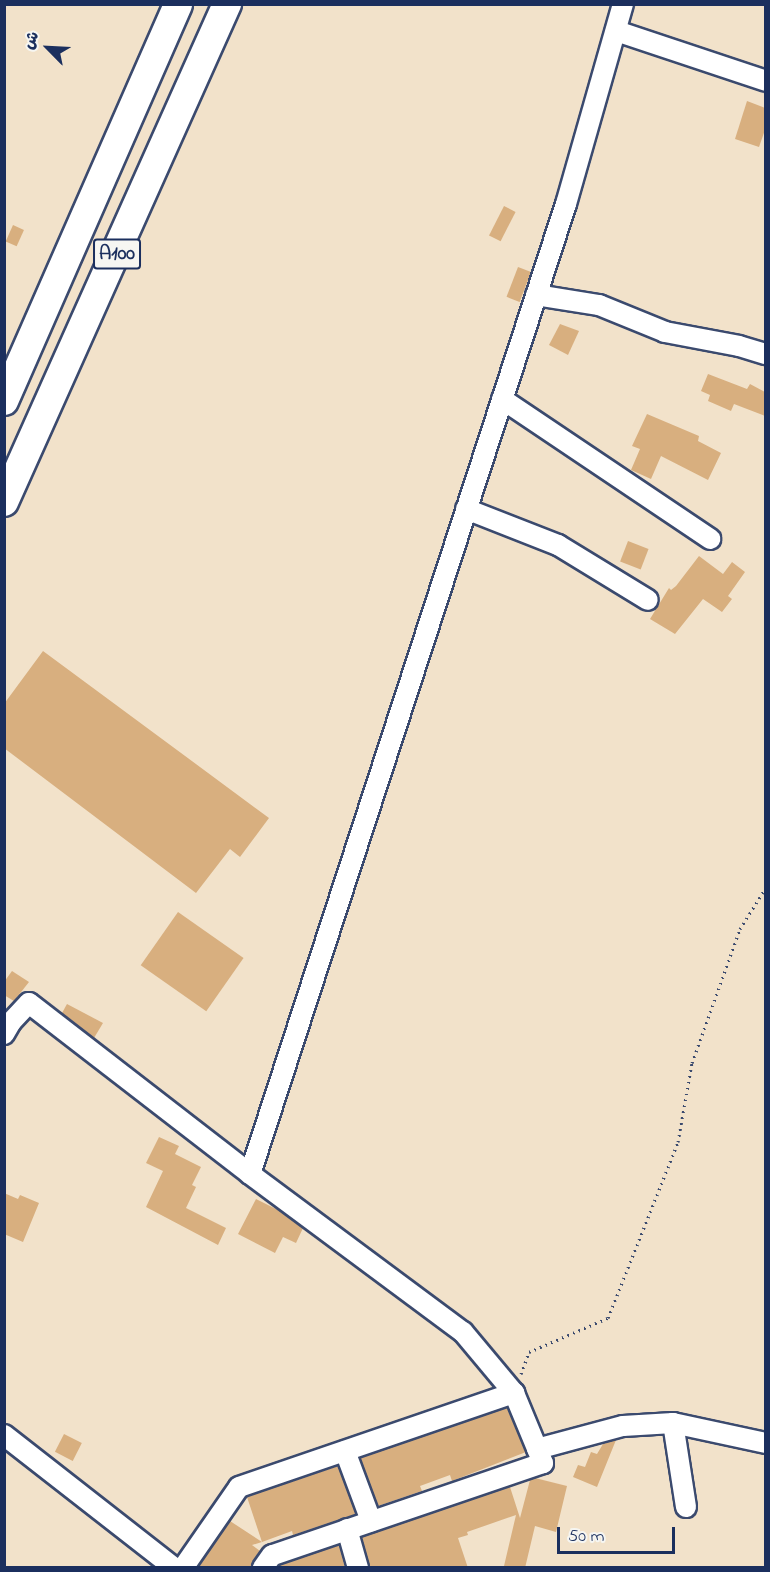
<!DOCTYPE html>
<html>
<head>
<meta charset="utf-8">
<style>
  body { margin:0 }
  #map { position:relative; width:770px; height:1572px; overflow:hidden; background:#f2e2ca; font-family:"Indie Flower","Playpen Sans Arabic",sans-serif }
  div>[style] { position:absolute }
  .building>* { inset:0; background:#d8af7f; transform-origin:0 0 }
  .path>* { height:3px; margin-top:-1.5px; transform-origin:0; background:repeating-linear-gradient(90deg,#3b4a6e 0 1.5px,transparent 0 6px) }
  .roads { filter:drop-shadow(2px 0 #3b4a6e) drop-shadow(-2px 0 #3b4a6e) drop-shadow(0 2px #3b4a6e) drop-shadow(0 -2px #3b4a6e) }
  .minor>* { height:20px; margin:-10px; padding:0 10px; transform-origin:10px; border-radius:10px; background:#fff }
  .highway>* { height:28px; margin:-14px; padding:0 14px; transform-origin:14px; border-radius:14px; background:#fff }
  span { translate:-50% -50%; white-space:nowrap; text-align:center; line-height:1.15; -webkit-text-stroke:4.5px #f6f6f2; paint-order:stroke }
  .shield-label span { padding:2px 4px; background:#f6f6f2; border:2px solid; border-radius:4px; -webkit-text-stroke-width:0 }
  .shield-label { font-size:20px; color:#1b2f5e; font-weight:700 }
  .frame { position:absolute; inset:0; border:6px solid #1b2f5e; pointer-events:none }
  .north { position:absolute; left:18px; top:18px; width:60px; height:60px; -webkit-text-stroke:4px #f6f6f2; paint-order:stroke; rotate:294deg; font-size:16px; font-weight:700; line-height:24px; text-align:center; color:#1b2f5e }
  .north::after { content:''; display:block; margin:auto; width:21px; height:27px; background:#1b2f5e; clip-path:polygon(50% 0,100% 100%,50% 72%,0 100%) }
  .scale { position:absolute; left:557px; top:1527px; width:118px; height:27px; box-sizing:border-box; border:3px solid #1b2f5e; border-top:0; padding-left:8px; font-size:18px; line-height:21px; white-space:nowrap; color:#1b2f5e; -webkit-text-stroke:4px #f6f6f2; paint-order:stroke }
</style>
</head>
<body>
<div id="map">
  <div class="building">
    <i style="clip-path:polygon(747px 101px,765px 108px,765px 130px,759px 147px,735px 139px)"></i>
    <i style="left:504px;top:206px;width:13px;height:33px;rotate:27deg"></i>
    <i style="left:13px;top:225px;width:12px;height:18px;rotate:24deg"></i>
    <i style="left:518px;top:267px;width:14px;height:32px;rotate:21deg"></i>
    <i style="clip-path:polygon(560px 324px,579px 331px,568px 355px,549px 345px)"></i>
    <i style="clip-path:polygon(708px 374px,747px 389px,750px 384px,765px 392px,765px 416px,734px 404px,731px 411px,708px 401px,710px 395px,701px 391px)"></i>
    <i style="clip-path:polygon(647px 414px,699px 436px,698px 441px,721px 453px,708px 480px,661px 456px,651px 479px,631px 470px,640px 449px,632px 446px)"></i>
    <i style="left:628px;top:541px;width:22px;height:22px;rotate:21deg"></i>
    <i style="clip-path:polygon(699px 556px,723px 574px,732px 562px,745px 572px,728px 596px,732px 599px,722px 612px,703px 599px,675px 634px,650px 619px,669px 588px,671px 590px,676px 586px)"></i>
    <i style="clip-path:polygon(43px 651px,269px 818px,240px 857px,230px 849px,196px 893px,4px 748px,4px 704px)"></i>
    <i style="left:178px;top:912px;width:80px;height:65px;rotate:35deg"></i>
    <i style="clip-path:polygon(12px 971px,29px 982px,14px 1001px,4px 995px,4px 982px)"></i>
    <i style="clip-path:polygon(67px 1004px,103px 1023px,94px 1038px,62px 1013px)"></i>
    <i style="clip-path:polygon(159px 1137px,179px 1146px,175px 1154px,201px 1167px,192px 1185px,196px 1187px,186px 1208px,226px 1228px,218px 1245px,146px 1207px,163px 1171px,146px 1163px)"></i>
    <i style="clip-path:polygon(4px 1193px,18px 1199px,20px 1195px,39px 1203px,23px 1242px,4px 1234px)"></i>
    <i style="clip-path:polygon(256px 1199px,280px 1211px,303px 1228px,296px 1243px,283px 1237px,275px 1253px,238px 1234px)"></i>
    <i style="clip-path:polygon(507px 1408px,526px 1452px,452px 1481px,450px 1475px,420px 1486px,422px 1491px,378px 1506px,360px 1458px)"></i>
    <i style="left:64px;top:1434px;width:20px;height:20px;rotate:27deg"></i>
    <i style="clip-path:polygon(616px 1440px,597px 1487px,573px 1477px,578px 1465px,585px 1467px,591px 1452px,597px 1454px,603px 1444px)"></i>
    <i style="clip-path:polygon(338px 1466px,356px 1514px,293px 1535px,292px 1531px,262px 1542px,247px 1497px)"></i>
    <i style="clip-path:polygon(535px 1478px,567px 1486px,556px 1532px,535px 1526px,525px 1568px,504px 1566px,516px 1515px,467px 1532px,468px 1535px,458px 1538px,468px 1568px,370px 1568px,362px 1537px,510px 1487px,520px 1518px,530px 1480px)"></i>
    <i style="clip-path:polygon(230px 1521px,262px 1542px,252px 1545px,260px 1551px,251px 1568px,198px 1568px)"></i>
    <i style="clip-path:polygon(339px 1545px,345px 1568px,278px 1568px,280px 1565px)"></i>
  </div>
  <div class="path">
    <i style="left:521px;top:1374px;width:23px;rotate:-70deg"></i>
    <i style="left:529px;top:1352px;width:86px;rotate:-23.3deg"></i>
    <i style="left:608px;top:1318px;width:189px;rotate:-68.3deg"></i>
    <i style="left:678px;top:1142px;width:80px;rotate:-80deg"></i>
    <i style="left:692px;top:1063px;width:142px;rotate:-70.3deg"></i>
    <i style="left:740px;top:929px;width:49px;rotate:-58.2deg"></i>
  </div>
  <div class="roads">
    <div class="minor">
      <i style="left:616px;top:31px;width:158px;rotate:18.4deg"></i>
      <i style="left:536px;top:295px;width:64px;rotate:9deg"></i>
      <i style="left:599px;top:305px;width:71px;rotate:22.2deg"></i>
      <i style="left:665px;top:332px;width:75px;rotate:10.7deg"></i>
      <i style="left:739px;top:346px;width:28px;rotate:17deg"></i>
      <i style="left:502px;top:399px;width:251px;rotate:33.9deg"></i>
      <i style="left:466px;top:509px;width:99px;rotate:21.4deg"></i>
      <i style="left:558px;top:545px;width:105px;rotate:31.4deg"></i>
      <i style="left:4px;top:1034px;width:14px;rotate:-60deg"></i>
      <i style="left:11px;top:1022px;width:26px;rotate:-47deg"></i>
      <i style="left:29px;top:1003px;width:279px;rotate:37.7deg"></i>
      <i style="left:250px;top:1174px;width:1020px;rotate:-71.96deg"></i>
      <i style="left:566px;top:204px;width:208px;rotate:-74.1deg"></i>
      <i style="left:250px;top:1174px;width:265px;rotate:36.6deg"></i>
      <i style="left:463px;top:1332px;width:80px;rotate:50.1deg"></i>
      <i style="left:673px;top:1423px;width:85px;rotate:81.2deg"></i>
      <i style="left:4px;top:1435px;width:216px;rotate:38deg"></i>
      <i style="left:537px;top:1449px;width:89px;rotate:-15deg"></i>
      <i style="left:623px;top:1426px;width:50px;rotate:-3.4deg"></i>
      <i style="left:673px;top:1423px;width:95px;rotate:12.1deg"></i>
      <i style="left:345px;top:1451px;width:75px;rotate:69.6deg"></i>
      <i style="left:347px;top:1529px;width:41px;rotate:74.2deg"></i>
      <i style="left:183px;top:1568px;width:98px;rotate:-55.3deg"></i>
      <i style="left:239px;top:1487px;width:291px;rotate:-18.9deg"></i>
      <i style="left:514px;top:1393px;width:76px;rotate:67.5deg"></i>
      <i style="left:543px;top:1463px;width:286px;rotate:161.2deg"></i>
      <i style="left:272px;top:1555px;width:16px;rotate:125deg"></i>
    </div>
    <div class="highway">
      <i style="left:4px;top:401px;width:433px;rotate:-66.3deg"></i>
      <i style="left:4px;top:502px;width:546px;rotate:-65.88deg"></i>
    </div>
  </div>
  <div class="shield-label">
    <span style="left:117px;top:254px">A100</span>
  </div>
  <div class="frame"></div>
  <div class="north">ش</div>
  <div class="scale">50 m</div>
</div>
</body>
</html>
